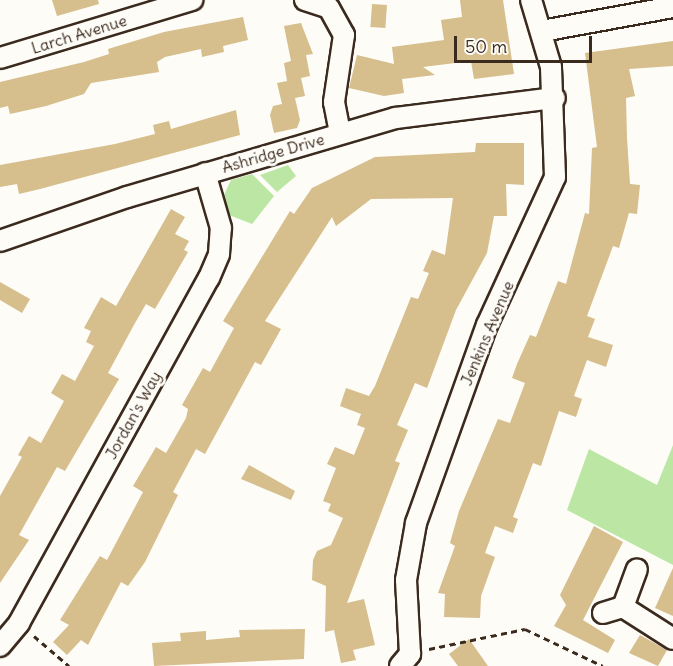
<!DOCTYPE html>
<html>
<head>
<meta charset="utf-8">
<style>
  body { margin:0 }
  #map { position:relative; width:673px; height:666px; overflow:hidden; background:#fdfcf7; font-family:Delius,sans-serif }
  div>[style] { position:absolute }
  .green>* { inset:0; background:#bbe6a3 }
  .building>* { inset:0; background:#d6be8d; transform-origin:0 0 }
  .path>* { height:3px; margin-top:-1.5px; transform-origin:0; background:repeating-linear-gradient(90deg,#3b2a1e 0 6px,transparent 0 10.5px) }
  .roads { filter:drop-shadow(2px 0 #3b2a1e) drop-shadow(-2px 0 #3b2a1e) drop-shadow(0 2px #3b2a1e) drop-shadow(0 -2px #3b2a1e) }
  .minor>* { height:20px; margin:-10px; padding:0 10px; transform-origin:10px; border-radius:10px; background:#fdfcf7 }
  span { translate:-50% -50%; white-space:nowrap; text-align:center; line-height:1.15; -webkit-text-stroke:6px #fdfcf7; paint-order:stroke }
  .street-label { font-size:16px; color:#3b2a1e }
  .scale { position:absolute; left:454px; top:36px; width:138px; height:27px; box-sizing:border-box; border:3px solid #3b2a1e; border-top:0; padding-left:8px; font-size:18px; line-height:21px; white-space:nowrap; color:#3b2a1e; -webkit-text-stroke:4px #fdfcf7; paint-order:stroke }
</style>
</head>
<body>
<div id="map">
  <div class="green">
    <i style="clip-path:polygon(288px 165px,296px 176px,277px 192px,260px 175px)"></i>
    <i style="clip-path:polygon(252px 174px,274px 196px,252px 224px,229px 215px,224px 195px,231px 180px)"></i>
    <i style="clip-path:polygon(673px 445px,673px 565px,567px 510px,589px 449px,657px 485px)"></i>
  </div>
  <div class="building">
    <i style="clip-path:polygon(52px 0,98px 0,99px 4px,57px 16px)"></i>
    <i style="clip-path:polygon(460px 0,503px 0,514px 74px,474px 79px,471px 61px,423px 67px,435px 75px,402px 79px,404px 93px,384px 96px,349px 88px,357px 55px,394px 64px,392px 47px,444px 40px,441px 20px,462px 17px)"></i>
    <i style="left:372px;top:4px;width:15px;height:23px;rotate:4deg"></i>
    <i style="clip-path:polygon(243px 17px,248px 40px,223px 46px,224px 52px,202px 57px,201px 49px,165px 57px,157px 62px,159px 72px,91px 83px,84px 94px,46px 106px,10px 114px,8px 106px,0 108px,0 82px,84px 62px,109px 54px,108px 49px,164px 32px)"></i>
    <i style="clip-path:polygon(301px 23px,313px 54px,306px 55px,310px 76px,301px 78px,305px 96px,295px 98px,300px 120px,297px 128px,274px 133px,270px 115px,273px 106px,282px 104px,277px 83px,287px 81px,284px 63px,291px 61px,284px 26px)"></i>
    <i style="clip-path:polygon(673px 41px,673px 66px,629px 69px,635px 96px,626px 98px,627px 138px,630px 184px,640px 185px,637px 214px,629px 213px,619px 248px,613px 246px,587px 316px,595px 319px,588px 337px,613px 345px,606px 367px,587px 360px,574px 396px,582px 399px,576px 417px,559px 411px,541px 466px,533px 463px,513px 517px,518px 519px,513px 533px,495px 526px,485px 553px,495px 557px,481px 596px,480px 618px,444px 617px,445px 594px,438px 593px,455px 546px,450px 543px,459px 511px,498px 419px,510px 423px,525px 383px,512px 378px,517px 364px,530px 335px,536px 337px,558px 281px,566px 284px,585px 213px,589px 214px,592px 148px,597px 147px,585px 53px)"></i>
    <i style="clip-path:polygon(236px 110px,240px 135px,40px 189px,19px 194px,17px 184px,0 187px,0 165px,115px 144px,155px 134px,153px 125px,169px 121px,171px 129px)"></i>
    <i style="clip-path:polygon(476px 143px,524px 143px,524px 185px,506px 184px,507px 216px,494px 216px,487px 253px,456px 310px,427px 388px,415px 383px,397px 425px,408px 430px,395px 461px,400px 463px,347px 603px,364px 599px,375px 645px,353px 650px,356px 660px,341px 663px,334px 630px,325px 632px,326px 586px,312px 580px,313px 560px,317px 551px,331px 545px,343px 518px,328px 511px,331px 504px,323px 501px,336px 468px,327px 464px,335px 447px,354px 455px,365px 428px,357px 425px,361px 414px,340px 406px,346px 388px,369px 396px,375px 386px,411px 297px,418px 299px,429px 273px,423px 271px,432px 250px,445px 255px,453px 198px,371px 199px,336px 226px,332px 217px,265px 321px,281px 329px,261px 365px,255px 362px,205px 454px,196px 449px,173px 492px,178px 495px,145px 562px,128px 586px,121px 582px,88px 645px,81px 640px,67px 655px,53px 642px,69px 625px,60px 620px,100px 556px,107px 560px,143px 492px,133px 486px,156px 447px,166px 453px,186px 418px,188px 409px,182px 405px,203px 368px,210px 372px,234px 328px,223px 321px,290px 211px,294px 214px,312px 188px,375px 157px,475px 152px)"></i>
    <i style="clip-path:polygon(171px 209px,185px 217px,175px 234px,189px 241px,184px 250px,188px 252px,155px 309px,146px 304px,135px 323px,108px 373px,119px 379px,65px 471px,57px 467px,19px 535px,29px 540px,0 583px,0 496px,22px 457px,18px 455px,29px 436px,41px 443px,64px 401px,51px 393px,62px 374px,75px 381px,94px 346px,86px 342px,91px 331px,84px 328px,101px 297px,116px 306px)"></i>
    <i style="clip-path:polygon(0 282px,30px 299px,22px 313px,0 300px)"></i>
    <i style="clip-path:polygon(249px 465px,295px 491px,291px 500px,241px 479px)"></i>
    <i style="clip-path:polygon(594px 526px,623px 542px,583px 620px,615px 640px,608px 653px,554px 626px,566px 605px,560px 595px)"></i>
    <i style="clip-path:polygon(673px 568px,673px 616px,655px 608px)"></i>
    <i style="clip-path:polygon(305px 629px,304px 659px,154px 666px,152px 643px,181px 641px,180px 633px,206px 631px,206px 640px,240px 637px,239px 630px)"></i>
    <i style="clip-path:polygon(640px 635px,667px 650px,658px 666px,629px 653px)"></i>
    <i style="clip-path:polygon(469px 639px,488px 666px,458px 666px,449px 654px)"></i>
  </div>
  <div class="path">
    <i style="left:34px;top:636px;width:46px;rotate:40.6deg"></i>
    <i style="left:429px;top:649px;width:98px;rotate:-11.8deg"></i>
    <i style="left:525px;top:629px;width:86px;rotate:25.4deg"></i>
  </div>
  <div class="roads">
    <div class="minor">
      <i style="left:305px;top:0;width:25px;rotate:18deg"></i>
      <i style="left:329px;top:8px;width:31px;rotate:61deg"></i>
      <i style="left:344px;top:35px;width:68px;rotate:98.5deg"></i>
      <i style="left:334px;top:102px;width:32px;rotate:79deg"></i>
      <i style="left:542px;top:31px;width:133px;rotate:-10.4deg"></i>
      <i style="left:0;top:58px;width:201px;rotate:-16.8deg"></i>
      <i style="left:0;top:241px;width:134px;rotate:-19.1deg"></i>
      <i style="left:127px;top:197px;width:280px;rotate:-16.4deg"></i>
      <i style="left:396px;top:118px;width:160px;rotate:-7.2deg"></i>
      <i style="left:623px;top:607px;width:40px;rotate:-69.8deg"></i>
      <i style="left:603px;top:613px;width:21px;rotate:-17deg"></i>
      <i style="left:623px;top:607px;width:59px;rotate:32.6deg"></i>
      <i style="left:0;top:646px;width:30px;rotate:-50deg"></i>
      <i style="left:19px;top:623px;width:394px;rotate:-61.2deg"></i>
      <i style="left:209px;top:278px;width:26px;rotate:-67deg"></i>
      <i style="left:219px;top:254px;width:26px;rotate:-86deg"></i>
      <i style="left:221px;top:228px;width:57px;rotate:-106.2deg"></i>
      <i style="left:400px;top:666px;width:16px;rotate:-50deg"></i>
      <i style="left:410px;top:654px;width:74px;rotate:-93.1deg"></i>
      <i style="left:406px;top:580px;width:58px;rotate:-80deg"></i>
      <i style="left:416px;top:523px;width:210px;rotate:-70.3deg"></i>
      <i style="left:487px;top:325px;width:163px;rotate:-65.3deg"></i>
      <i style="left:555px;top:177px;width:110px;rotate:-92.1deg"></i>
      <i style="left:551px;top:67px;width:70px;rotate:-106.6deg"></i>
    </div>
  </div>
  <div class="street-label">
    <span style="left:79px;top:34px;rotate:-17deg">Larch Avenue</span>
    <span style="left:273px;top:153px;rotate:-16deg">Ashridge Drive</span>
    <span style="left:487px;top:333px;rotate:-67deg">Jenkins Avenue</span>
    <span style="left:133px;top:415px;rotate:-61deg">Jordan's Way</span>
  </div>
  <div class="scale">50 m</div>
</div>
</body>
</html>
